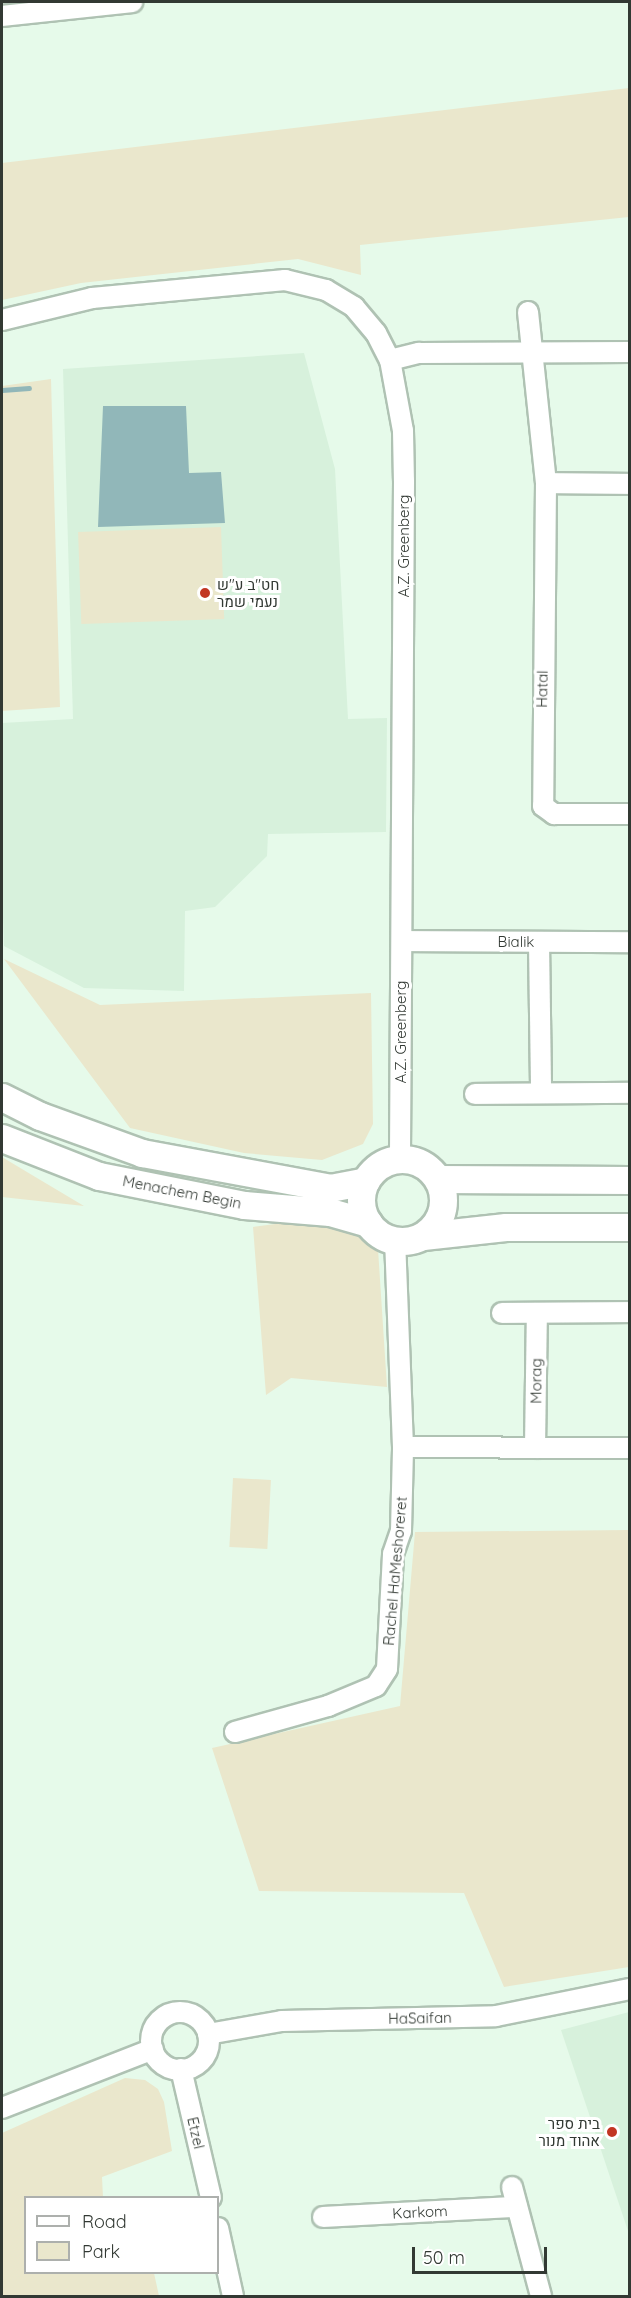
<!DOCTYPE html>
<html>
<head>
<meta charset="utf-8">
<style>
  body { margin:0 }
  #map { position:relative; width:631px; height:2298px; overflow:hidden; background:#e6faea; font-family:Quicksand,Heebo,sans-serif }
  div>[style] { position:absolute }
  .built>* { inset:0; background:#d7f1dc }
  .green>* { inset:0; background:#eae7cc; transform-origin:0 0 }
  .water>* { inset:0; background:#91b7b9 }
  .stream>* { height:5px; margin:-2.5px; padding:0 2.5px; transform-origin:2.5px; border-radius:2.5px; background:#91b7b9 }
  .roads { filter:drop-shadow(2px 0 #afc2b3) drop-shadow(-2px 0 #afc2b3) drop-shadow(0 2px #afc2b3) drop-shadow(0 -2px #afc2b3) }
  .street>* { height:20px; margin:-10px; padding:0 10px; transform-origin:10px; border-radius:10px; background:#fff }
  .street>.ring { margin:-10px; padding:0; box-sizing:content-box; background:none; border:20px solid #fff; border-radius:50% }
  .secondary>* { height:27px; margin:-13.5px; padding:0 13.5px; transform-origin:13.5px; border-radius:13.5px; background:#fff }
  .secondary>.ring { margin:-13.5px; padding:0; box-sizing:content-box; background:none; border:27px solid #fff; border-radius:50% }
  .dots>* { width:16px; height:16px; translate:-50% -50%; box-sizing:border-box; border:3px solid #fff; border-radius:50% }
  span { translate:-50% -50%; white-space:nowrap; text-align:center; line-height:1.15; -webkit-text-stroke:6px #fff; paint-order:stroke }
  .street-label { font-size:15px; color:#323933 }
  .poi-label { font-size:15px; color:#323933 }
  .left { translate:0 -50%; text-align:left }
  .right { translate:-100% -50%; text-align:right }
  .frame { position:absolute; inset:0; border:3px solid #323933; pointer-events:none }
  .legend { position:absolute; left:24px; top:2196px; width:195px; height:78px; box-sizing:border-box; background:#fff; border:2px solid #adb0ad; margin:0; padding:8px 10px; list-style:none; font-size:18px; color:#323933 }
  .legend li { display:flex; align-items:center; gap:12px; height:30px }
  .legend b { width:30px; border:2px solid #adb0ad }
  .scale { position:absolute; left:412px; top:2247px; width:135px; height:27px; box-sizing:border-box; border:3px solid #323933; border-top:0; padding-left:8px; font-size:18px; line-height:21px; white-space:nowrap; color:#323933; -webkit-text-stroke:4px #fff; paint-order:stroke }
</style>
</head>
<body>
<div id="map">
  <div class="built">
    <i style="clip-path:polygon(304px 353px,335px 469px,348px 719px,387px 718px,386px 832px,268px 834px,267px 856px,215px 907px,185px 911px,184px 991px,84px 988px,4px 946px,2px 888px,2px 723px,73px 719px,63px 369px)"></i>
    <i style="clip-path:polygon(629px 2012px,630px 2012px,629px 2234px,561px 2030px)"></i>
  </div>
  <div class="green">
    <i style="clip-path:polygon(629px 88px,629px 217px,360px 245px,361px 275px,298px 259px,81px 283px,2px 300px,2px 163px)"></i>
    <i style="clip-path:polygon(51px 379px,60px 707px,2px 711px,2px 386px)"></i>
    <i style="left:221px;top:527px;width:92px;height:143px;rotate:88deg"></i>
    <i style="clip-path:polygon(4px 959px,100px 1005px,371px 993px,373px 1124px,363px 1144px,322px 1160px,244px 1153px,130px 1128px)"></i>
    <i style="clip-path:polygon(2px 1157px,32px 1175px,84px 1206px,2px 1197px)"></i>
    <i style="clip-path:polygon(306px 1220px,353px 1226px,378px 1249px,387px 1387px,291px 1378px,266px 1395px,253px 1227px)"></i>
    <i style="left:233px;top:1478px;width:38px;height:69px;rotate:3deg"></i>
    <i style="clip-path:polygon(629px 1530px,629px 1967px,504px 1987px,464px 1893px,259px 1891px,212px 1748px,400px 1706px,415px 1532px)"></i>
    <i style="clip-path:polygon(125px 2078px,145px 2080px,158px 2089px,164px 2102px,172px 2151px,102px 2177px,103px 2197px,26px 2198px,26px 2272px,154px 2273px,159px 2296px,2px 2296px,2px 2133px)"></i>
  </div>
  <div class="water">
    <i style="clip-path:polygon(103px 406px,186px 406px,189px 473px,221px 472px,225px 523px,98px 527px)"></i>
  </div>
  <div class="stream">
    <i style="left:2px;top:390px;width:27px;rotate:-4deg"></i>
  </div>
  <div class="roads">
    <div class="street">
      <i style="left:2px;top:16px;width:131px;rotate:-6.1deg"></i>
      <i style="left:528px;top:312px;width:172px;rotate:84deg"></i>
      <i style="left:546px;top:483px;width:323px;rotate:90.5deg"></i>
      <i style="left:543px;top:806px;width:14px;rotate:36deg"></i>
      <i style="left:554px;top:814px;width:76px"></i>
      <i style="left:2px;top:320px;width:93px;rotate:-13.7deg"></i>
      <i style="left:92px;top:298px;width:194px;rotate:-5.3deg"></i>
      <i style="left:285px;top:280px;width:42px;rotate:13.7deg"></i>
      <i style="left:326px;top:290px;width:33px;rotate:31deg"></i>
      <i style="left:354px;top:307px;width:34px;rotate:50deg"></i>
      <i style="left:376px;top:333px;width:30px;rotate:63deg"></i>
      <i style="left:390px;top:360px;width:72px;rotate:79.6deg"></i>
      <i style="left:403px;top:431px;width:50px;rotate:88.9deg"></i>
      <i style="left:404px;top:481px;width:678px;rotate:90.34deg"></i>
      <i style="left:390px;top:360px;width:30px;rotate:-14deg"></i>
      <i style="left:419px;top:353px;width:211px;rotate:-0.3deg"></i>
      <i style="left:546px;top:483px;width:84px;rotate:0.7deg"></i>
      <i style="left:402px;top:941px;width:228px;rotate:0.3deg"></i>
      <i style="left:539px;top:942px;width:151px;rotate:89.2deg"></i>
      <i style="left:475px;top:1094px;width:155px;rotate:-0.4deg"></i>
      <i style="left:502px;top:1313px;width:128px;rotate:-0.4deg"></i>
      <i style="left:403px;top:1447px;width:227px;rotate:0.3deg"></i>
      <i style="left:535px;top:1448px;width:135px;rotate:-89.2deg"></i>
      <i style="left:235px;top:1732px;width:97px;rotate:-15.6deg"></i>
      <i style="left:328px;top:1706px;width:52px;rotate:-22.6deg"></i>
      <i style="left:376px;top:1686px;width:20px;rotate:-57deg"></i>
      <i style="left:387px;top:1669px;width:115px;rotate:-87deg"></i>
      <i style="left:393px;top:1554px;width:24px;rotate:-71deg"></i>
      <i style="left:401px;top:1531px;width:84px;rotate:-88.6deg"></i>
      <i style="left:403px;top:1447px;width:206px;rotate:-92.2deg"></i>
      <i class="ring" style="left:151px;top:2012px;width:38px;height:38px"></i>
      <i style="left:208px;top:2034px;width:75px;rotate:-10deg"></i>
      <i style="left:282px;top:2021px;width:214px;rotate:-1.3deg"></i>
      <i style="left:496px;top:2016px;width:137px;rotate:-11.4deg"></i>
      <i style="left:181px;top:2069px;width:132px;rotate:76.9deg"></i>
      <i style="left:2px;top:2108px;width:162px;rotate:-21.3deg"></i>
      <i style="left:512px;top:2187px;width:113px;rotate:75.1deg"></i>
      <i style="left:323px;top:2217px;width:194px;rotate:-3deg"></i>
      <i style="left:218px;top:2228px;width:70px;rotate:77.6deg"></i>
    </div>
    <div class="secondary">
      <i style="left:2px;top:1097px;width:42px;rotate:26.6deg"></i>
      <i style="left:40px;top:1116px;width:109px;rotate:19.9deg"></i>
      <i style="left:142px;top:1153px;width:191px;rotate:10.5deg"></i>
      <i style="left:330px;top:1188px;width:36px;rotate:-11deg"></i>
      <i style="left:2px;top:1138px;width:104px;rotate:21.4deg"></i>
      <i style="left:99px;top:1176px;width:148px;rotate:11.3deg"></i>
      <i style="left:244px;top:1205px;width:86px;rotate:4.7deg"></i>
      <i style="left:330px;top:1212px;width:40px;rotate:16deg"></i>
      <i class="ring" style="left:361px;top:1159px;width:55px;height:55px"></i>
      <i style="left:438px;top:1179px;width:192px;rotate:0.3deg"></i>
      <i style="left:423px;top:1236px;width:83px;rotate:-6.2deg"></i>
      <i style="left:506px;top:1227px;width:124px"></i>
    </div>
  </div>
  <div class="dots">
    <i style="left:205px;top:593px;background:#c23623"></i>
    <i style="left:612px;top:2132px;background:#c23623"></i>
  </div>
  <div class="street-label">
    <span style="left:404px;top:546px;rotate:-90deg">A.Z. Greenberg</span>
    <span style="left:542px;top:689px;rotate:-89deg">Hatal</span>
    <span style="left:516px;top:942px">Bialik</span>
    <span style="left:401px;top:1032px;rotate:-90deg">A.Z. Greenberg</span>
    <span style="left:182px;top:1192px;rotate:11deg">Menachem Begin</span>
    <span style="left:536px;top:1381px;rotate:-90deg">Morag</span>
    <span style="left:395px;top:1571px;rotate:-85deg">Rachel HaMeshoreret</span>
    <span style="left:420px;top:2018px;rotate:-1deg">HaSaifan</span>
    <span style="left:196px;top:2133px;rotate:77deg">Etzel</span>
    <span style="left:420px;top:2212px;rotate:-3deg">Karkom</span>
  </div>
  <div class="poi-label">
    <span class="left" style="left:217px;top:593px">חט"ב ע"ש<br>נעמי שמר</span>
    <span class="right" style="left:600px;top:2132px">בית ספר<br>אהוד מנור</span>
  </div>
  <div class="frame"></div>
  <ul class="legend">
  <li><b style="height:8px;background:#fff"></b>Road</li>
  <li><b style="height:16px;background:#eae7cc"></b>Park</li>
  </ul>
  <div class="scale">50 m</div>
</div>
</body>
</html>
